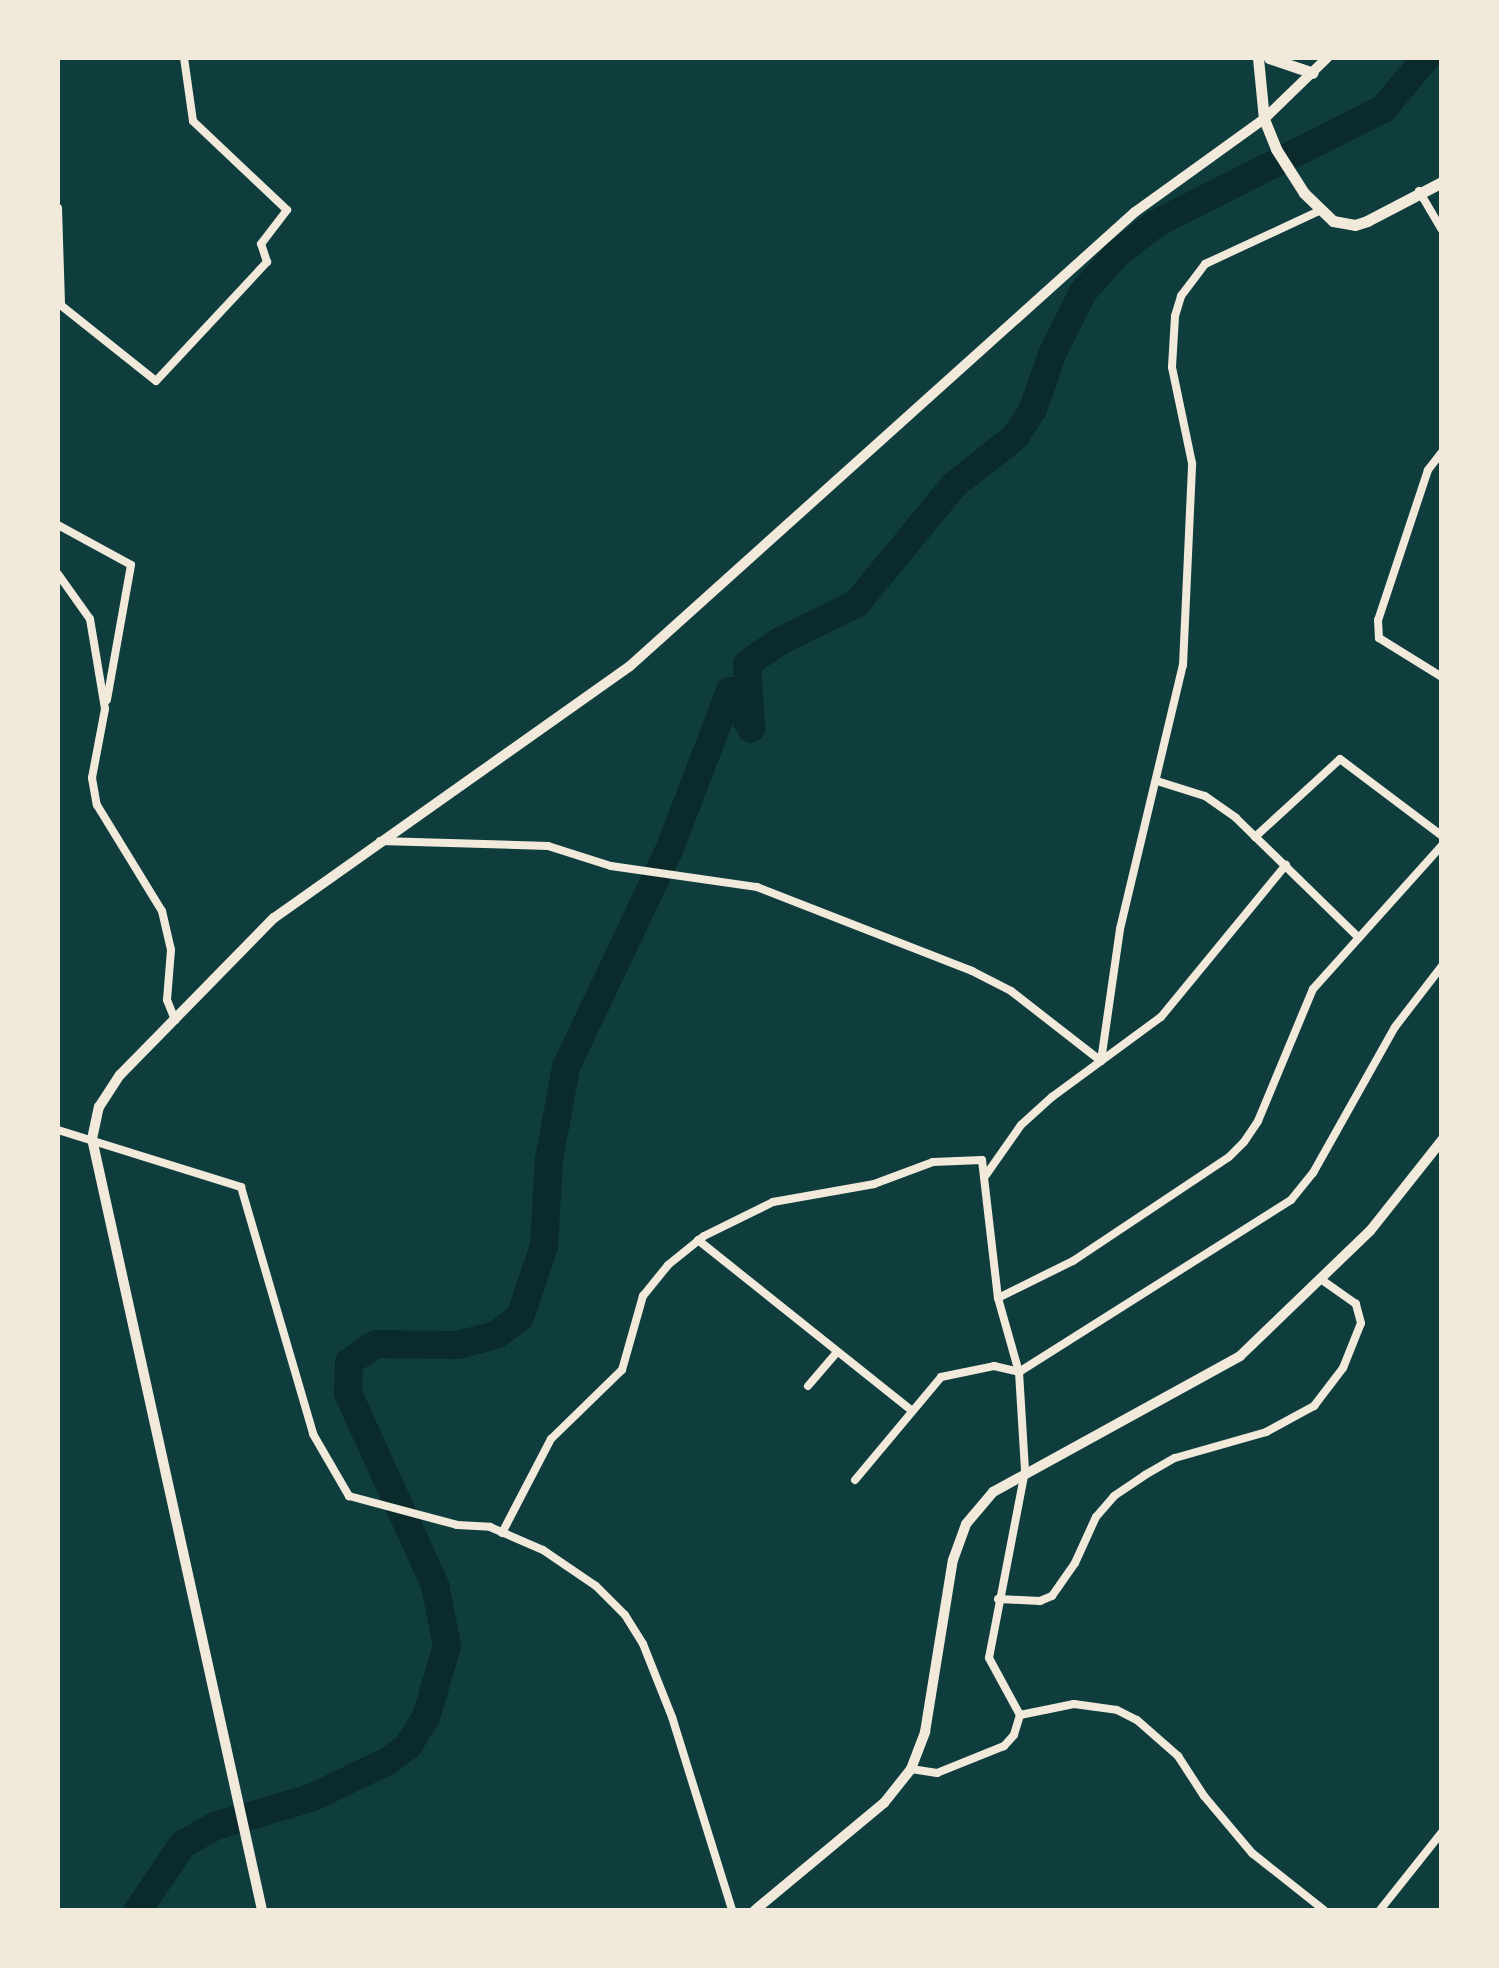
<!DOCTYPE html>
<html>
<head>
<meta charset="utf-8">
<style>
  body { margin:0 }
  #map { position:relative; width:1499px; height:1968px; overflow:hidden; background:#0f3d3e; font-family:Georgia,serif }
  div>[style] { position:absolute }
  .river>* { height:28px; margin:-14px; padding:0 14px; transform-origin:14px; border-radius:14px; background:#0a2a2b }
  .minor>* { height:8px; margin:-4px; padding:0 4px; transform-origin:4px; border-radius:4px; background:#f1e9da }
  .tertiary>* { height:10px; margin:-5px; padding:0 5px; transform-origin:5px; border-radius:5px; background:#f1e9da }
  .secondary>* { height:11px; margin:-5.5px; padding:0 5.5px; transform-origin:5.5px; border-radius:5.5px; background:#f1e9da }
  span { translate:-50% -50%; white-space:nowrap; text-align:center; line-height:1.15; -webkit-text-stroke:9px #f1e9da; paint-order:stroke }
  .frame { position:absolute; inset:0; border:60px solid #f1e9da; pointer-events:none }
</style>
</head>
<body>
<div id="map">
  <div class="river">
    <i style="left:138px;top:1910px;width:80px;rotate:-55.7deg"></i>
    <i style="left:183px;top:1844px;width:37px;rotate:-29deg"></i>
    <i style="left:215px;top:1826px;width:100px;rotate:-16.3deg"></i>
    <i style="left:311px;top:1798px;width:85px;rotate:-25.7deg"></i>
    <i style="left:388px;top:1761px;width:25px;rotate:-37deg"></i>
    <i style="left:408px;top:1746px;width:34px;rotate:-58deg"></i>
    <i style="left:426px;top:1717px;width:74px;rotate:-73.5deg"></i>
    <i style="left:447px;top:1646px;width:62px;rotate:-101.1deg"></i>
    <i style="left:435px;top:1585px;width:211px;rotate:-114.4deg"></i>
    <i style="left:348px;top:1393px;width:31px;rotate:-88deg"></i>
    <i style="left:349px;top:1362px;width:32px;rotate:-34deg"></i>
    <i style="left:376px;top:1344px;width:82px;rotate:0.7deg"></i>
    <i style="left:458px;top:1345px;width:39px;rotate:-15deg"></i>
    <i style="left:496px;top:1335px;width:30px;rotate:-37deg"></i>
    <i style="left:520px;top:1317px;width:75px;rotate:-71.3deg"></i>
    <i style="left:544px;top:1246px;width:86px;rotate:-86.7deg"></i>
    <i style="left:549px;top:1160px;width:95px;rotate:-79.6deg"></i>
    <i style="left:566px;top:1067px;width:242px;rotate:-64.6deg"></i>
    <i style="left:670px;top:848px;width:168px;rotate:-69.1deg"></i>
    <i style="left:730px;top:691px;width:43px;rotate:60.4deg"></i>
    <i style="left:751px;top:728px;width:64px;rotate:-93.6deg"></i>
    <i style="left:747px;top:664px;width:40px;rotate:-34.9deg"></i>
    <i style="left:780px;top:641px;width:85px;rotate:-26deg"></i>
    <i style="left:856px;top:604px;width:154px;rotate:-50.5deg"></i>
    <i style="left:954px;top:485px;width:78px;rotate:-38.2deg"></i>
    <i style="left:1015px;top:437px;width:33px;rotate:-57deg"></i>
    <i style="left:1033px;top:409px;width:60px;rotate:-70.7deg"></i>
    <i style="left:1053px;top:352px;width:67px;rotate:-63.4deg"></i>
    <i style="left:1083px;top:292px;width:51px;rotate:-48.2deg"></i>
    <i style="left:1117px;top:254px;width:48px;rotate:-38.3deg"></i>
    <i style="left:1155px;top:224px;width:255px;rotate:-26.8deg"></i>
    <i style="left:1383px;top:109px;width:67px;rotate:-49.9deg"></i>
  </div>
  <div class="minor">
    <i style="left:1419px;top:191px;width:45px;rotate:59.5deg"></i>
    <i style="left:58px;top:208px;width:96px;rotate:88.2deg"></i>
    <i style="left:58px;top:303px;width:125px;rotate:38.5deg"></i>
    <i style="left:156px;top:381px;width:163px;rotate:-47deg"></i>
    <i style="left:267px;top:262px;width:19px;rotate:-108deg"></i>
    <i style="left:261px;top:244px;width:43px;rotate:-52.6deg"></i>
    <i style="left:287px;top:210px;width:129px;rotate:-136.6deg"></i>
    <i style="left:193px;top:121px;width:64px;rotate:-98.1deg"></i>
    <i style="left:1442px;top:452px;width:23px;rotate:128deg"></i>
    <i style="left:1428px;top:470px;width:158px;rotate:108.4deg"></i>
    <i style="left:1378px;top:620px;width:18px;rotate:87deg"></i>
    <i style="left:1379px;top:638px;width:74px;rotate:31.8deg"></i>
    <i style="left:58px;top:525px;width:83px;rotate:28.7deg"></i>
    <i style="left:131px;top:565px;width:137px;rotate:100.1deg"></i>
    <i style="left:58px;top:574px;width:55px;rotate:54.6deg"></i>
    <i style="left:90px;top:619px;width:91px;rotate:80.5deg"></i>
    <i style="left:105px;top:709px;width:70px;rotate:100.7deg"></i>
    <i style="left:92px;top:778px;width:27px;rotate:80deg"></i>
    <i style="left:97px;top:805px;width:124px;rotate:58.5deg"></i>
    <i style="left:162px;top:911px;width:40px;rotate:77deg"></i>
    <i style="left:171px;top:950px;width:50px;rotate:94.6deg"></i>
    <i style="left:167px;top:1000px;width:22px;rotate:68deg"></i>
    <i style="left:1157px;top:781px;width:50px;rotate:17.4deg"></i>
    <i style="left:1205px;top:796px;width:38px;rotate:35deg"></i>
    <i style="left:1236px;top:818px;width:170px;rotate:44.3deg"></i>
    <i style="left:1255px;top:837px;width:115px;rotate:-42.5deg"></i>
    <i style="left:1340px;top:759px;width:128px;rotate:37deg"></i>
    <i style="left:380px;top:841px;width:168px;rotate:1.7deg"></i>
    <i style="left:548px;top:846px;width:66px;rotate:17.6deg"></i>
    <i style="left:611px;top:866px;width:148px;rotate:8.2deg"></i>
    <i style="left:757px;top:887px;width:231px;rotate:21.3deg"></i>
    <i style="left:972px;top:971px;width:44px;rotate:27.1deg"></i>
    <i style="left:1011px;top:991px;width:114px;rotate:37.9deg"></i>
    <i style="left:1101px;top:1061px;width:133px;rotate:-81.8deg"></i>
    <i style="left:1120px;top:929px;width:271px;rotate:-76.6deg"></i>
    <i style="left:1183px;top:665px;width:202px;rotate:-87.4deg"></i>
    <i style="left:1192px;top:463px;width:98px;rotate:-101.8deg"></i>
    <i style="left:1172px;top:367px;width:51px;rotate:-86.6deg"></i>
    <i style="left:1175px;top:316px;width:21px;rotate:-73deg"></i>
    <i style="left:1181px;top:296px;width:40px;rotate:-53deg"></i>
    <i style="left:1205px;top:264px;width:126px;rotate:-24.9deg"></i>
    <i style="left:58px;top:1130px;width:192px;rotate:17.3deg"></i>
    <i style="left:241px;top:1187px;width:257px;rotate:73.7deg"></i>
    <i style="left:313px;top:1434px;width:72px;rotate:59.9deg"></i>
    <i style="left:349px;top:1496px;width:112px;rotate:15deg"></i>
    <i style="left:457px;top:1525px;width:33px;rotate:3deg"></i>
    <i style="left:490px;top:1527px;width:58px;rotate:23.5deg"></i>
    <i style="left:543px;top:1550px;width:64px;rotate:34.2deg"></i>
    <i style="left:596px;top:1586px;width:41px;rotate:45deg"></i>
    <i style="left:625px;top:1615px;width:34px;rotate:58deg"></i>
    <i style="left:643px;top:1644px;width:79px;rotate:68.3deg"></i>
    <i style="left:672px;top:1717px;width:202px;rotate:72.7deg"></i>
    <i style="left:986px;top:1175px;width:61px;rotate:-55deg"></i>
    <i style="left:1021px;top:1125px;width:42px;rotate:-42.1deg"></i>
    <i style="left:1052px;top:1097px;width:135px;rotate:-36.3deg"></i>
    <i style="left:1161px;top:1017px;width:197px;rotate:-50.6deg"></i>
    <i style="left:698px;top:1240px;width:274px;rotate:38.6deg"></i>
    <i style="left:998px;top:1298px;width:84px;rotate:-26.3deg"></i>
    <i style="left:1073px;top:1261px;width:187px;rotate:-33.7deg"></i>
    <i style="left:1229px;top:1157px;width:21px;rotate:-45deg"></i>
    <i style="left:1244px;top:1142px;width:25px;rotate:-56deg"></i>
    <i style="left:1258px;top:1121px;width:143px;rotate:-67.4deg"></i>
    <i style="left:1313px;top:989px;width:193px;rotate:-48.1deg"></i>
    <i style="left:808px;top:1386px;width:45px;rotate:-49.5deg"></i>
    <i style="left:855px;top:1480px;width:134px;rotate:-50.1deg"></i>
    <i style="left:941px;top:1377px;width:54px;rotate:-11.7deg"></i>
    <i style="left:994px;top:1366px;width:26px;rotate:13deg"></i>
    <i style="left:1019px;top:1372px;width:322px;rotate:-32.3deg"></i>
    <i style="left:1291px;top:1200px;width:35px;rotate:-51deg"></i>
    <i style="left:1313px;top:1173px;width:167px;rotate:-60.7deg"></i>
    <i style="left:1395px;top:1027px;width:77px;rotate:-52.4deg"></i>
    <i style="left:502px;top:1533px;width:106px;rotate:-62.5deg"></i>
    <i style="left:551px;top:1439px;width:99px;rotate:-44.2deg"></i>
    <i style="left:622px;top:1370px;width:77px;rotate:-74.2deg"></i>
    <i style="left:643px;top:1296px;width:40px;rotate:-51deg"></i>
    <i style="left:668px;top:1265px;width:46px;rotate:-38.9deg"></i>
    <i style="left:704px;top:1236px;width:77px;rotate:-26.2deg"></i>
    <i style="left:773px;top:1202px;width:103px;rotate:-10.1deg"></i>
    <i style="left:874px;top:1184px;width:63px;rotate:-20.4deg"></i>
    <i style="left:933px;top:1162px;width:49px;rotate:-2.3deg"></i>
    <i style="left:982px;top:1160px;width:139px;rotate:83.4deg"></i>
    <i style="left:998px;top:1298px;width:77px;rotate:74.2deg"></i>
    <i style="left:1019px;top:1372px;width:99px;rotate:86.5deg"></i>
    <i style="left:1025px;top:1471px;width:190px;rotate:100.9deg"></i>
    <i style="left:989px;top:1658px;width:65px;rotate:61.5deg"></i>
    <i style="left:1020px;top:1715px;width:21px;rotate:107deg"></i>
    <i style="left:1014px;top:1735px;width:15px;rotate:132deg"></i>
    <i style="left:1004px;top:1746px;width:72px;rotate:158.1deg"></i>
    <i style="left:937px;top:1773px;width:26px;rotate:-171deg"></i>
    <i style="left:998px;top:1599px;width:42px;rotate:2.7deg"></i>
    <i style="left:1040px;top:1601px;width:13px;rotate:-23deg"></i>
    <i style="left:1052px;top:1596px;width:40px;rotate:-55.1deg"></i>
    <i style="left:1075px;top:1563px;width:51px;rotate:-65.5deg"></i>
    <i style="left:1096px;top:1517px;width:28px;rotate:-49deg"></i>
    <i style="left:1114px;top:1496px;width:37px;rotate:-34deg"></i>
    <i style="left:1145px;top:1475px;width:34px;rotate:-30deg"></i>
    <i style="left:1175px;top:1458px;width:95px;rotate:-15.9deg"></i>
    <i style="left:1266px;top:1432px;width:55px;rotate:-28.4deg"></i>
    <i style="left:1314px;top:1406px;width:48px;rotate:-52.7deg"></i>
    <i style="left:1343px;top:1368px;width:48px;rotate:-68.2deg"></i>
    <i style="left:1361px;top:1323px;width:20px;rotate:-105deg"></i>
    <i style="left:1356px;top:1304px;width:42px;rotate:-144.8deg"></i>
    <i style="left:1020px;top:1715px;width:55px;rotate:-11.5deg"></i>
    <i style="left:1074px;top:1704px;width:43px;rotate:7.9deg"></i>
    <i style="left:1117px;top:1710px;width:22px;rotate:27deg"></i>
    <i style="left:1137px;top:1720px;width:55px;rotate:41.3deg"></i>
    <i style="left:1178px;top:1756px;width:48px;rotate:57deg"></i>
    <i style="left:1204px;top:1796px;width:75px;rotate:49.9deg"></i>
    <i style="left:1252px;top:1853px;width:92px;rotate:38.4deg"></i>
    <i style="left:1380px;top:1910px;width:100px;rotate:-51.5deg"></i>
  </div>
  <div class="tertiary">
    <i style="left:262px;top:1910px;width:790px;rotate:-102.43deg"></i>
    <i style="left:92px;top:1139px;width:33px;rotate:-78deg"></i>
    <i style="left:99px;top:1107px;width:38px;rotate:-57deg"></i>
    <i style="left:120px;top:1075px;width:220px;rotate:-45.6deg"></i>
    <i style="left:274px;top:918px;width:436px;rotate:-35.3deg"></i>
    <i style="left:630px;top:666px;width:679px;rotate:-41.96deg"></i>
    <i style="left:1135px;top:212px;width:159px;rotate:-35.8deg"></i>
    <i style="left:1264px;top:119px;width:88px;rotate:-44.1deg"></i>
    <i style="left:755px;top:1910px;width:168px;rotate:-39.7deg"></i>
    <i style="left:884px;top:1803px;width:43px;rotate:-51.5deg"></i>
    <i style="left:911px;top:1769px;width:40px;rotate:-69deg"></i>
    <i style="left:925px;top:1732px;width:174px;rotate:-80.8deg"></i>
    <i style="left:953px;top:1560px;width:38px;rotate:-70deg"></i>
    <i style="left:966px;top:1524px;width:42px;rotate:-49.8deg"></i>
    <i style="left:993px;top:1492px;width:282px;rotate:-28.8deg"></i>
    <i style="left:1240px;top:1356px;width:180px;rotate:-43.9deg"></i>
    <i style="left:1370px;top:1231px;width:116px;rotate:-51.6deg"></i>
  </div>
  <div class="secondary">
    <i style="left:1258px;top:58px;width:61px;rotate:84.4deg"></i>
    <i style="left:1264px;top:119px;width:32px;rotate:68deg"></i>
    <i style="left:1276px;top:149px;width:52px;rotate:57.5deg"></i>
    <i style="left:1304px;top:193px;width:40px;rotate:44deg"></i>
    <i style="left:1333px;top:221px;width:22px;rotate:10deg"></i>
    <i style="left:1355px;top:225px;width:13px;rotate:-18deg"></i>
    <i style="left:1367px;top:221px;width:85px;rotate:-27.5deg"></i>
    <i style="left:1269px;top:58px;width:46px;rotate:18.8deg"></i>
  </div>
  <div class="frame"></div>
</div>
</body>
</html>
